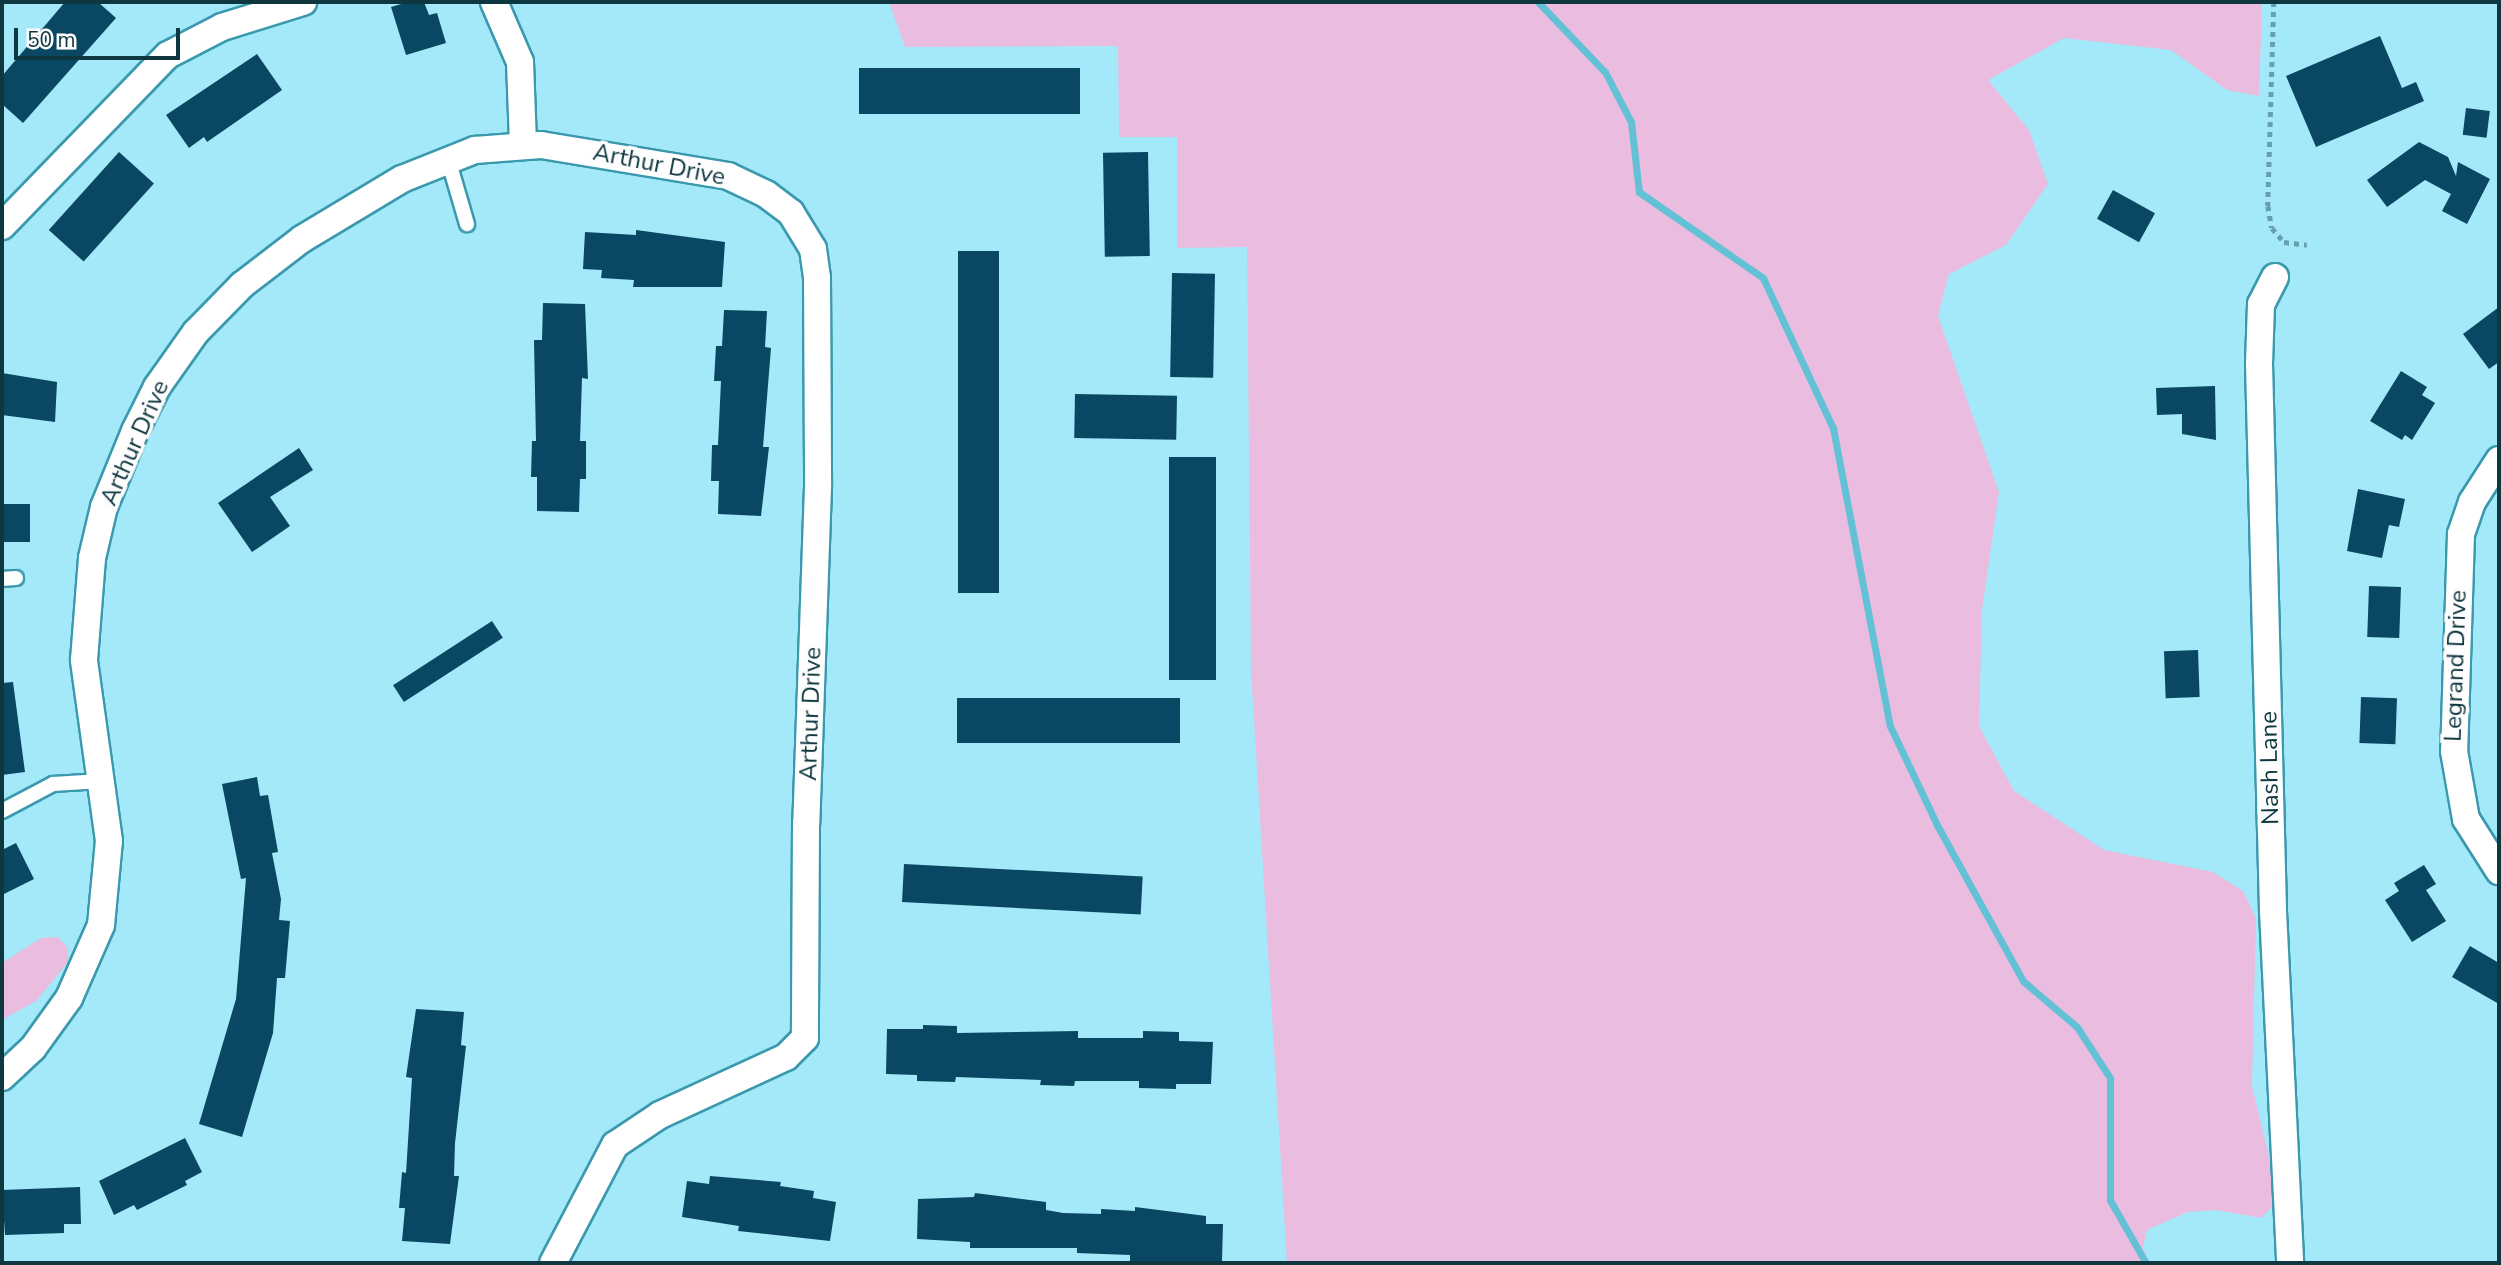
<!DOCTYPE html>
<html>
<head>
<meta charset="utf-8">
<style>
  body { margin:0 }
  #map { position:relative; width:2501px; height:1265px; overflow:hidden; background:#a3e9fa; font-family:"Nunito Sans",sans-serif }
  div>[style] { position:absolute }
  .green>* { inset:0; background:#eabde0 }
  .stream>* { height:7px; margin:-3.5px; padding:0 3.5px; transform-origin:3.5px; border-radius:3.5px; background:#63c1d6 }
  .building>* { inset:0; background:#0a4762; transform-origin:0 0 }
  .path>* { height:4.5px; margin-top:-2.25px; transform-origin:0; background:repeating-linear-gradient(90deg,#66a0ad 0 5px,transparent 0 10px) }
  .roads { filter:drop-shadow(2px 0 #3b99ae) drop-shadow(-2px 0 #3b99ae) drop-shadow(0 2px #3b99ae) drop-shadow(0 -2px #3b99ae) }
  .lane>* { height:14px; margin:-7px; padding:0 7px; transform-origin:7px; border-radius:7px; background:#fff }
  .street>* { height:26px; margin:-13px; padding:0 13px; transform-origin:13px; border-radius:13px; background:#fff }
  span { translate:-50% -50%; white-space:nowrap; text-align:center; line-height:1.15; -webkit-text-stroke:7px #fdfdfd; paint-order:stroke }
  .street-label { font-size:24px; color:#0f373f }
  .frame { position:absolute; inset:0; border:4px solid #0f373f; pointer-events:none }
  .scale { position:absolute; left:14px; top:28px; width:166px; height:32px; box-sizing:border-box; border:4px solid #0f373f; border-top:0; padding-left:9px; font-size:21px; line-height:24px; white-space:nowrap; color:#0f373f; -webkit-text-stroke:5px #fdfdfd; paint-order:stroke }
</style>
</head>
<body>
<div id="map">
  <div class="green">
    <i style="clip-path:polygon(889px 2px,2262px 2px,2259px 96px,2227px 90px,2171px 50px,2064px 38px,1988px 80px,2029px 130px,2048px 184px,2006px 245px,1949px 274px,1938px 316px,1999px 492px,1982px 610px,1979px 726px,2014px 791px,2104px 850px,2213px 872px,2243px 891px,2256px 918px,2252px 1086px,2273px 1174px,2274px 1205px,2261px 1218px,2216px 1210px,2188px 1212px,2147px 1230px,2143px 1247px,2149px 1263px,1287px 1263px,1251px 670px,1247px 247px,1177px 248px,1177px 137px,1119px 137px,1118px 46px,905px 47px)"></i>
    <i style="clip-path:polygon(58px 937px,68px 948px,68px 962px,36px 1001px,2px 1020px,2px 963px,41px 938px)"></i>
  </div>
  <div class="stream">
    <i style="left:1538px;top:2px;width:97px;rotate:46.3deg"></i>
    <i style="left:1605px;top:72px;width:56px;rotate:62.5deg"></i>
    <i style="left:1631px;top:122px;width:70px;rotate:83.5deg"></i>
    <i style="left:1639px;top:192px;width:151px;rotate:34.7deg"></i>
    <i style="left:1763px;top:278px;width:166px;rotate:65deg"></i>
    <i style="left:1833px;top:428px;width:303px;rotate:79.2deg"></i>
    <i style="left:1890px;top:726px;width:110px;rotate:64.6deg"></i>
    <i style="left:1937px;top:825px;width:178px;rotate:61.1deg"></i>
    <i style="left:2023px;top:981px;width:71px;rotate:40.4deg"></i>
    <i style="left:2077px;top:1027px;width:61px;rotate:57.1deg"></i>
    <i style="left:2110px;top:1078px;width:122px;rotate:90deg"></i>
    <i style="left:2110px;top:1200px;width:73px;rotate:60.3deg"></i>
  </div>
  <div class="building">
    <i style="clip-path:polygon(65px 2px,98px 2px,116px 18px,23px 123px,2px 104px,2px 76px)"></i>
    <i style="clip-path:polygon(408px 2px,424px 2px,429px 15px,437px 13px,446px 43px,406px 55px,391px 7px)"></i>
    <i style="clip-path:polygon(2380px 36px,2402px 88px,2416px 82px,2424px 101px,2316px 147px,2286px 76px)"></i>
    <i style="clip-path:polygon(257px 54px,282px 90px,207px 142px,204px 137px,189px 148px,166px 115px)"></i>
    <i style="left:859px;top:68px;width:221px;height:46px"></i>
    <i style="left:2466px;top:108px;width:24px;height:27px;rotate:7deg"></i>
    <i style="clip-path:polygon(2419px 142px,2448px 157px,2456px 176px,2458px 162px,2490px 179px,2467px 224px,2442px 211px,2451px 194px,2425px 180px,2387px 207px,2367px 180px)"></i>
    <i style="left:119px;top:152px;width:47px;height:105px;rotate:42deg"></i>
    <i style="left:1148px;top:152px;width:104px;height:45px;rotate:89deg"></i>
    <i style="left:2113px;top:190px;width:48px;height:33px;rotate:29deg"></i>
    <i style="clip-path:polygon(636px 230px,725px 242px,722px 287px,633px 287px,634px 280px,601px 278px,602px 270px,583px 269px,585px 232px,636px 235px)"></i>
    <i style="left:958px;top:251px;width:41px;height:342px"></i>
    <i style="left:1172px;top:273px;width:43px;height:104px;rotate:1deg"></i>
    <i style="clip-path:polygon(543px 303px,585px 304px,588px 379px,582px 378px,580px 441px,586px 441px,586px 479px,580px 479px,579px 512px,537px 511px,537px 477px,531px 477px,532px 441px,536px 441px,534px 340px,542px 340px)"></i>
    <i style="clip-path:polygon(2499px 307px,2499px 362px,2489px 369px,2463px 334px)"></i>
    <i style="clip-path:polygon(724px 310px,767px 311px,765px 347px,771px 348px,763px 447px,769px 447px,761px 516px,718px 514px,719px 481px,711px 481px,712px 445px,718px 445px,721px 381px,714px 381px,716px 346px,722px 346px)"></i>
    <i style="clip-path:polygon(2401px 371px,2427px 387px,2422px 395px,2435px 403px,2412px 440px,2405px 435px,2402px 440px,2370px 421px)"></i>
    <i style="clip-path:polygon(2px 373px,57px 382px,55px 422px,2px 415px)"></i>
    <i style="clip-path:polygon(2215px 386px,2216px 440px,2182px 434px,2182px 414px,2157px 415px,2156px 388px)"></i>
    <i style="left:1075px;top:394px;width:102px;height:44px;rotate:1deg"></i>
    <i style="clip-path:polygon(299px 448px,313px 470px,270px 497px,290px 526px,252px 552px,218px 503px)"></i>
    <i style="left:1169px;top:457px;width:47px;height:223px"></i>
    <i style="clip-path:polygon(2358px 489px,2405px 499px,2399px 527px,2389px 525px,2382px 558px,2347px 551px)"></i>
    <i style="left:2px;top:504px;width:28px;height:38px"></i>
    <i style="left:2369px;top:586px;width:32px;height:51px;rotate:2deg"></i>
    <i style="left:492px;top:621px;width:20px;height:118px;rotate:57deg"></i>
    <i style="left:2198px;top:650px;width:47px;height:34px;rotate:88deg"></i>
    <i style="clip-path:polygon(13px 682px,25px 772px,2px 775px,2px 683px)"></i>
    <i style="left:2361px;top:697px;width:36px;height:46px;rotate:2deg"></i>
    <i style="left:957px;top:698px;width:223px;height:45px"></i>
    <i style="clip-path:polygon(257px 777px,260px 796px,268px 795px,278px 852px,272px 853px,281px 899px,279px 920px,290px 921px,285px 978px,277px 978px,273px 1033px,242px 1137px,199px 1124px,236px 999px,246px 878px,241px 879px,222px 784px)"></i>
    <i style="clip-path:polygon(16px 843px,34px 879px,2px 895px,2px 850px)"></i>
    <i style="left:904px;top:864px;width:239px;height:38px;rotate:3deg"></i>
    <i style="clip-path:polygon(2424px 865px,2436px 884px,2426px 890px,2446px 921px,2412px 942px,2385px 900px,2399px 891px,2394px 883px)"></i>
    <i style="clip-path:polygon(2470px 946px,2499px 963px,2499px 1004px,2452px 977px)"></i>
    <i style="clip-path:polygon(416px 1009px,464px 1012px,461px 1045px,466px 1046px,455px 1143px,454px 1176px,459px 1176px,450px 1244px,402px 1241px,405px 1208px,399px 1208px,402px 1172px,406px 1173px,412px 1078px,406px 1077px)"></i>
    <i style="clip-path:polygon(923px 1025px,957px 1026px,957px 1033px,1078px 1031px,1078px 1038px,1143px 1038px,1143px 1031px,1179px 1032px,1179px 1041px,1213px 1042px,1211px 1084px,1176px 1084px,1176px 1089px,1139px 1088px,1139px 1081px,1075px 1081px,1074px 1086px,1040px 1085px,1041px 1080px,956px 1077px,955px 1082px,917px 1081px,917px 1075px,886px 1074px,887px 1029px,923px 1029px)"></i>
    <i style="clip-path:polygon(185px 1138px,202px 1172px,185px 1181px,187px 1185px,137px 1210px,134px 1205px,114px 1215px,99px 1181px)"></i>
    <i style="clip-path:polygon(710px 1176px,781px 1182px,780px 1186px,814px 1191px,813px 1198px,836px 1202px,830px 1241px,738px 1231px,739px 1226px,682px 1217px,687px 1181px,709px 1184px)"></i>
    <i style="clip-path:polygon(80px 1187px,81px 1224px,64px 1224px,64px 1233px,5px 1235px,2px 1190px)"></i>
    <i style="clip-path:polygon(975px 1193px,1046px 1202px,1046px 1210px,1063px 1213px,1101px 1214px,1101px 1209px,1135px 1211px,1135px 1207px,1206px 1216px,1206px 1224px,1223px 1224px,1222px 1261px,1130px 1262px,1130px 1255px,1077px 1253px,1077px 1248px,970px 1248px,970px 1242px,917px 1239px,918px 1199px,974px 1197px)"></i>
  </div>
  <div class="path">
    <i style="left:2274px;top:2px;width:204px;rotate:91.7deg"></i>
    <i style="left:2268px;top:206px;width:22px;rotate:80deg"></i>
    <i style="left:2272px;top:228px;width:18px;rotate:49deg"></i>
    <i style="left:2284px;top:242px;width:23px;rotate:7deg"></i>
  </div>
  <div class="roads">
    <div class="lane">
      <i style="left:448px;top:159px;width:68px;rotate:73.7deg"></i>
      <i style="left:2px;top:579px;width:14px;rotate:-4deg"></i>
      <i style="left:2px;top:811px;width:58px;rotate:-27.9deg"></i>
      <i style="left:53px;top:784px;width:48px;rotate:-3.6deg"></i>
    </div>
    <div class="street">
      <i style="left:494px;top:2px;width:65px;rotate:66.6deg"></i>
      <i style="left:520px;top:62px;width:82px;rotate:87.9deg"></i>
      <i style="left:2px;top:226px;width:238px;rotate:-45.9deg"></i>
      <i style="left:168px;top:55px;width:61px;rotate:-27.4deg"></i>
      <i style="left:222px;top:27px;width:85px;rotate:-17.2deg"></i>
      <i style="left:2275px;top:277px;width:30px;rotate:117deg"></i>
      <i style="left:2261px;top:304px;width:60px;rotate:91.9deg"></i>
      <i style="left:2259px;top:364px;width:547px;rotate:88.53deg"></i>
      <i style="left:2273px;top:911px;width:352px;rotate:87.2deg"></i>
      <i style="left:2499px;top:460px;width:50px;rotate:122.7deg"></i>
      <i style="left:2472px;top:502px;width:34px;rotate:109deg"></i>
      <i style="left:2461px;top:534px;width:217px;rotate:91.8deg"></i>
      <i style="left:2454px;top:751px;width:69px;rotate:80deg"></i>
      <i style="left:2466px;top:819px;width:62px;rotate:57.6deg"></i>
      <i style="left:2px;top:1077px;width:42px;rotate:-43.1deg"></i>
      <i style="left:33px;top:1048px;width:62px;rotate:-54.2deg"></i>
      <i style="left:69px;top:998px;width:80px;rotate:-66.3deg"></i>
      <i style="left:101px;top:925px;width:84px;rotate:-84.6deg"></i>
      <i style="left:109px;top:841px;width:183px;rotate:-97.9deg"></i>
      <i style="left:84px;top:660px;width:102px;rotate:-85.5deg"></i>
      <i style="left:92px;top:558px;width:52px;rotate:-76.8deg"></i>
      <i style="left:104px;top:507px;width:82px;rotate:-67.8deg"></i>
      <i style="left:135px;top:431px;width:49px;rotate:-63.4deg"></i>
      <i style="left:157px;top:387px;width:67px;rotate:-54.7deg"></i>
      <i style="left:196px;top:332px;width:66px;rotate:-45.6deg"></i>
      <i style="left:242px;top:285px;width:76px;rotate:-37.5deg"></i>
      <i style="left:302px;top:239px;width:117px;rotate:-31deg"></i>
      <i style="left:402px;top:179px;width:79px;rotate:-21.7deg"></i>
      <i style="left:475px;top:150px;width:66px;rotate:-4.3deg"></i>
      <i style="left:541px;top:145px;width:190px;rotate:9.4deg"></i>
      <i style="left:728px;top:176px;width:42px;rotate:25.3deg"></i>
      <i style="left:766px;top:194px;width:31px;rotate:37deg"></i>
      <i style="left:791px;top:213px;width:42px;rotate:58.6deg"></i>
      <i style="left:813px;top:249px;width:29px;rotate:82deg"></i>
      <i style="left:817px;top:278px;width:209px;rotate:89.7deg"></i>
      <i style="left:818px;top:487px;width:337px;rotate:92deg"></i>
      <i style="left:806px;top:824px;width:214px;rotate:90.3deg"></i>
      <i style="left:805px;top:1038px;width:27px;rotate:135deg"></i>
      <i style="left:786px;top:1057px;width:139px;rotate:155.3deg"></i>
      <i style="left:660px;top:1115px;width:54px;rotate:146.3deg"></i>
      <i style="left:615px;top:1145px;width:133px;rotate:117.7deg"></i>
    </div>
  </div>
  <div class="street-label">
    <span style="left:659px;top:165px;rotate:11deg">Arthur Drive</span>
    <span style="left:135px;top:443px;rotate:-66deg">Arthur Drive</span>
    <span style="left:2456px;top:666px;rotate:-88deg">Legrand Drive</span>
    <span style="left:811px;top:714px;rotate:-88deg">Arthur Drive</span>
    <span style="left:2270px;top:768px;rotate:-91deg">Nash Lane</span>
  </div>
  <div class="frame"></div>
  <div class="scale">50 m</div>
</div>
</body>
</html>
